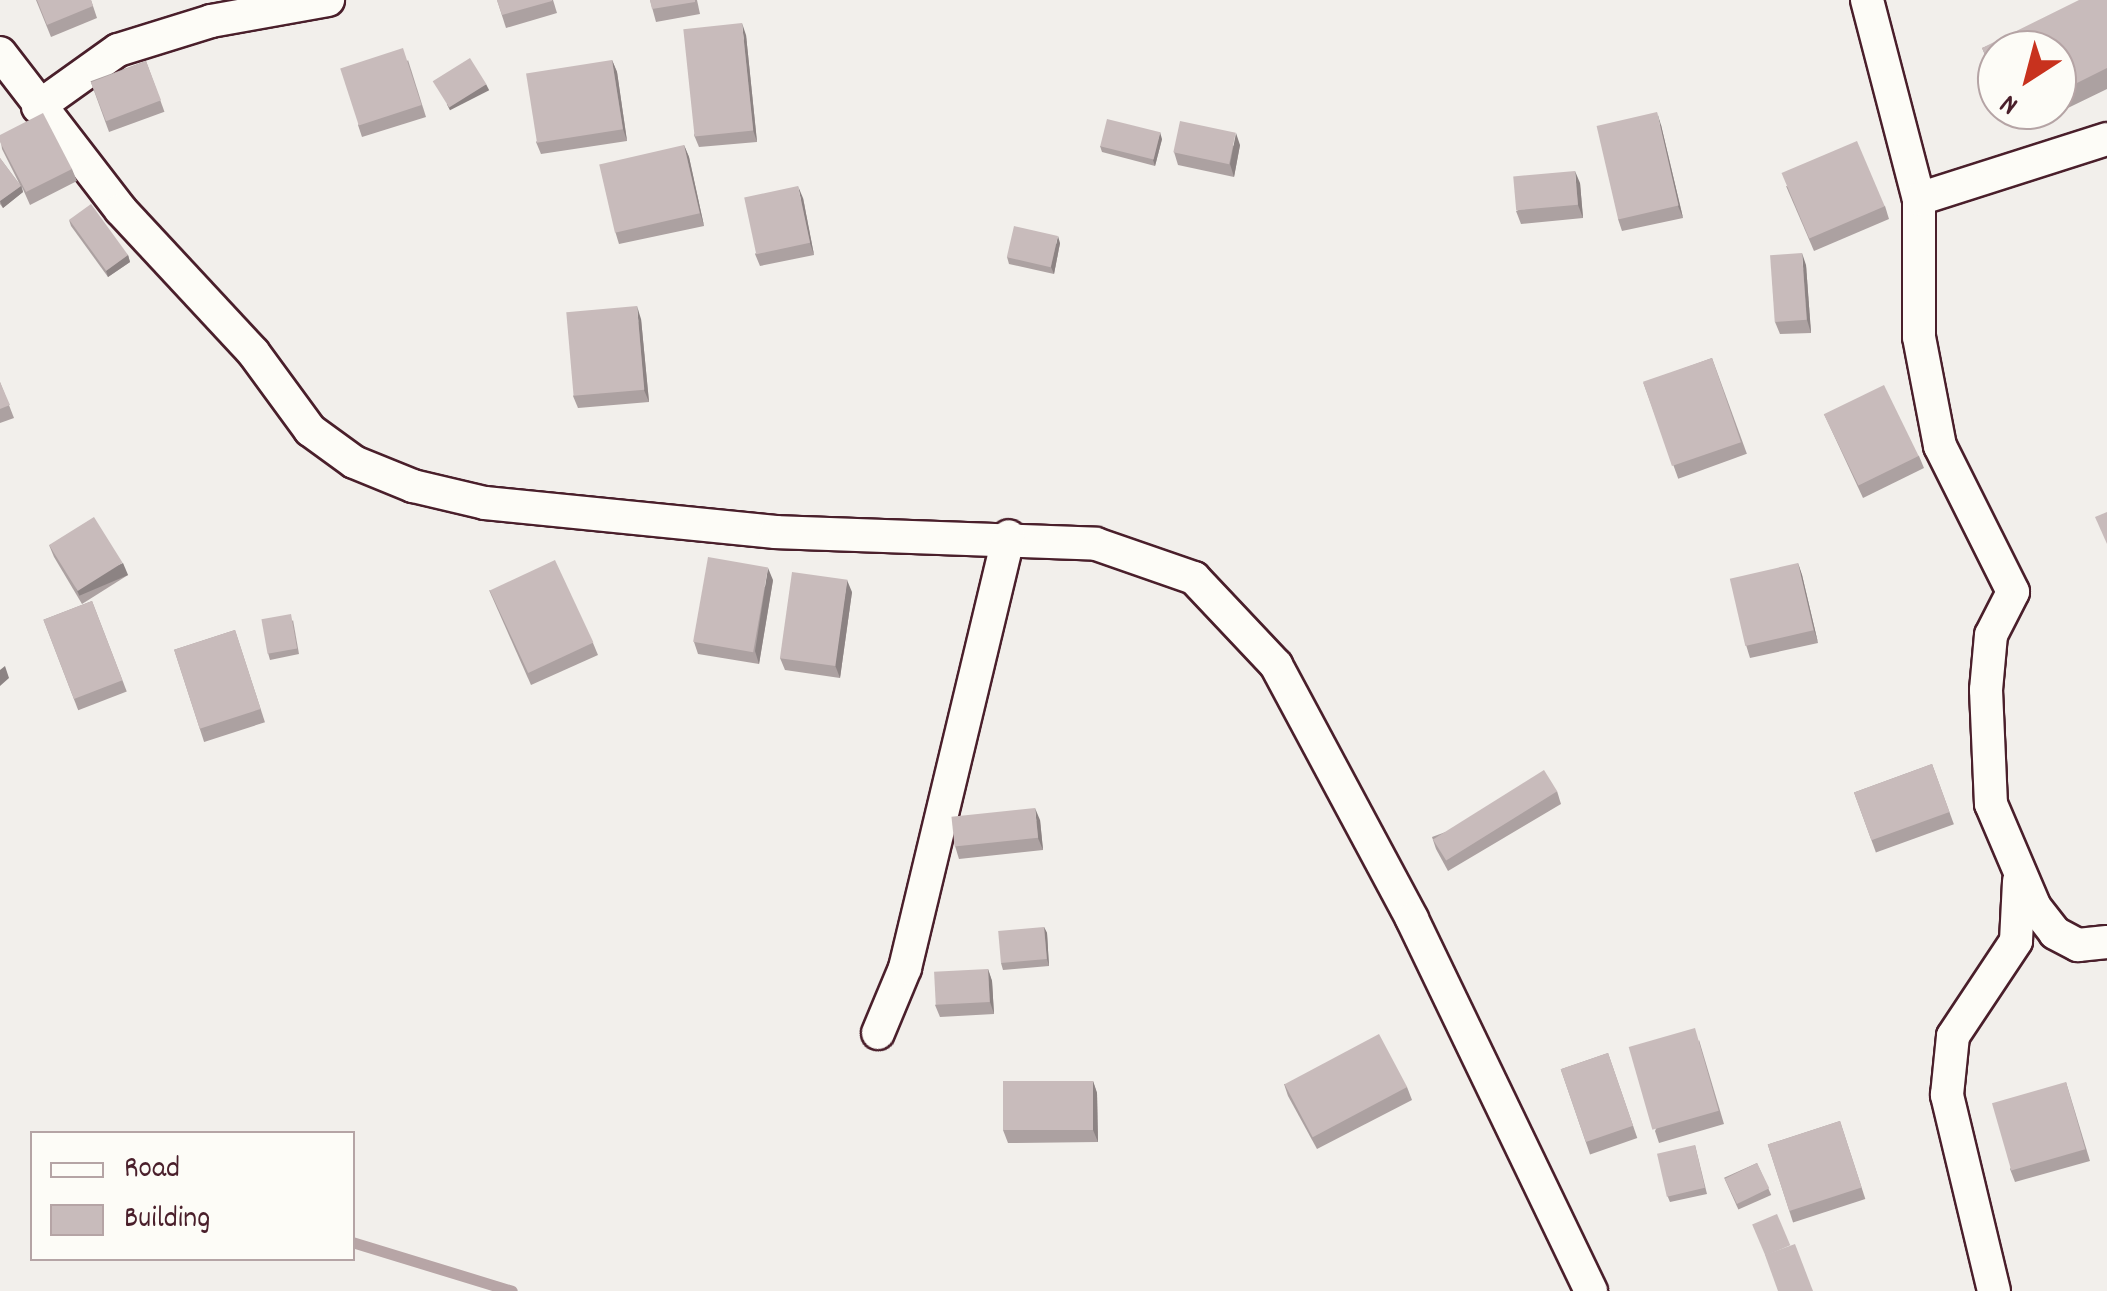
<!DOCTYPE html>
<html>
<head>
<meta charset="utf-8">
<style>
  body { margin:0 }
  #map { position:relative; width:2107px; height:1291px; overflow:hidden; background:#f2efeb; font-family:Dekko,sans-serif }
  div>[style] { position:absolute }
  .stream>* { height:11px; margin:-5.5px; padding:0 5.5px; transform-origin:5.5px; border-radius:5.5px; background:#b7a5a6 }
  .roads { filter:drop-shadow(2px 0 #4a1f2b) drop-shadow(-2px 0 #4a1f2b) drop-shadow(0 2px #4a1f2b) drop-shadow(0 -2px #4a1f2b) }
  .street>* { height:32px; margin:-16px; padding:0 16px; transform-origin:16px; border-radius:16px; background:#fdfcf7 }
  .wall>* { inset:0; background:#aca1a1; transform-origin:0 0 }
  .shaded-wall>* { inset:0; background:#8c8383; transform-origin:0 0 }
  .building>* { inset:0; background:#c8bbbb; transform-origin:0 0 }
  span { translate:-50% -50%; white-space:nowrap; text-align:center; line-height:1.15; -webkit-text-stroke:9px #fdfcf7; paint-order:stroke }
  .legend { position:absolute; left:30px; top:1131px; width:325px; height:130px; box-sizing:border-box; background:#fdfcf7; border:2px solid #b5a4a5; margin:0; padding:12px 18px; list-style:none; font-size:30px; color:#4a1f2b }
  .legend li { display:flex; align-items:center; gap:20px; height:50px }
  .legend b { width:50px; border:2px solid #b5a4a5 }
  .north { position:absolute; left:1977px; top:30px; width:100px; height:100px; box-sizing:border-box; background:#fdfcf7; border:2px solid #b5a4a5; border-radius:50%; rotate:216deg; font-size:28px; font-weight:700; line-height:40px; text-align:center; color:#4a1f2b }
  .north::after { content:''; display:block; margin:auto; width:35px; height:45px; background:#c8321e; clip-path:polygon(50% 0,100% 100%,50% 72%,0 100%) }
</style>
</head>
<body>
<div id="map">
  <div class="stream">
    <i style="left:352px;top:1242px;width:167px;rotate:17deg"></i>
  </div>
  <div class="roads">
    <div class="street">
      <i style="left:1867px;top:0;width:206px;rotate:75.4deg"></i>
      <i style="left:1919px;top:199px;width:138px;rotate:90deg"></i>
      <i style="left:1919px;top:337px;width:111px;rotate:79.1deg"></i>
      <i style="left:1940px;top:446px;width:163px;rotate:63.4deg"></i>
      <i style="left:2013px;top:592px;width:48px;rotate:117.1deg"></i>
      <i style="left:1991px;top:635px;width:55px;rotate:95.2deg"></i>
      <i style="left:1986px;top:690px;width:114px;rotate:87.5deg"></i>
      <i style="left:1991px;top:804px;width:112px;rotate:66.9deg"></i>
      <i style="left:2035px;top:907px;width:33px;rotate:52deg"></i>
      <i style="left:2055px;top:933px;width:26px;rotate:28deg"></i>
      <i style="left:2078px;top:945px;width:29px;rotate:-6deg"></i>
      <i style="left:0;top:53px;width:198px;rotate:52.4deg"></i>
      <i style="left:121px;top:210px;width:194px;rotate:47.1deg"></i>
      <i style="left:253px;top:352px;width:97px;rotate:53.8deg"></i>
      <i style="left:310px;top:430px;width:54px;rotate:36deg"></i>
      <i style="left:354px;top:462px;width:64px;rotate:22.1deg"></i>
      <i style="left:413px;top:486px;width:74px;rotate:13.3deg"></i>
      <i style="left:485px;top:503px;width:292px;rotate:5.7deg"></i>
      <i style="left:776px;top:532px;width:320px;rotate:2.1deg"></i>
      <i style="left:1096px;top:544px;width:104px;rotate:19.1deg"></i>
      <i style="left:1194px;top:578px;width:120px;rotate:46.7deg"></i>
      <i style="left:1276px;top:665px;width:288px;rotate:61.8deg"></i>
      <i style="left:1412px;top:919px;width:413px;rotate:64.3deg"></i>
      <i style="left:38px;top:107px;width:98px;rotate:-35.5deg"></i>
      <i style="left:118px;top:50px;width:97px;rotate:-17.3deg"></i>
      <i style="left:211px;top:21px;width:119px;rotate:-10.2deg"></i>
      <i style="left:1919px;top:199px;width:197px;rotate:-17.7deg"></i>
      <i style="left:878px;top:1033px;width:70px;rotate:-67.4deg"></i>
      <i style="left:905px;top:968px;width:444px;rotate:-76.5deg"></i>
      <i style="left:1994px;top:1291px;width:202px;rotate:-103.5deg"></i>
      <i style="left:1947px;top:1095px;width:59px;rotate:-84.2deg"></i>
      <i style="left:1953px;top:1036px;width:114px;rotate:-56.4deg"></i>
      <i style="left:2016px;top:941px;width:60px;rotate:-87.1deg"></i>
    </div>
  </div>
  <div class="wall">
    <i style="clip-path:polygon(36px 0,91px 0,97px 18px,51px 37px)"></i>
    <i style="clip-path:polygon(497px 0,553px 0,557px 13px,506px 28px)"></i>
    <i style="clip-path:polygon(650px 0,697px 0,700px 14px,656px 22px)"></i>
    <i style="clip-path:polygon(2107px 0,2107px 89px,2037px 123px,2030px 110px,2057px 110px,2057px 50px,1997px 50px,1997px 84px,1982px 48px)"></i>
    <i style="clip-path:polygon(746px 35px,757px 142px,699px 147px,694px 135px)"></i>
    <i style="clip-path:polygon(408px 60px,426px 117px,362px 137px,358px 125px)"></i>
    <i style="clip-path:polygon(612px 60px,617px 72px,627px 141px,541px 154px,536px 142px)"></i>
    <i style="left:146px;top:61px;width:54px;height:59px;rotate:70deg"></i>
    <i style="clip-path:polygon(1661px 125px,1683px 218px,1622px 231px,1618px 219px)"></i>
    <i style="clip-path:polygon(0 135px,72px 169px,77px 181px,30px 205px,22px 187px,23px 192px,3px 208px,0 204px,0 158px,20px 185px,2px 149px)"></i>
    <i style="clip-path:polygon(1162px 139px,1155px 166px,1102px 152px,1100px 146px)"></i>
    <i style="clip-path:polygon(684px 145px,689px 157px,704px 226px,619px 244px,615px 231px)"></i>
    <i style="clip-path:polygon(1240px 145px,1234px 177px,1178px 165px,1174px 152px)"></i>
    <i style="clip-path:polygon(1580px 183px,1583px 218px,1521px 224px,1516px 211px)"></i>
    <i style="clip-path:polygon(1786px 186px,1885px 206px,1889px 219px,1814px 251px)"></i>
    <i style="clip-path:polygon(803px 198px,814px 255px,760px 266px,755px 254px)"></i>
    <i style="clip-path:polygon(69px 220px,128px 255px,130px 262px,108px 277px,71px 226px)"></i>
    <i style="clip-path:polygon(1060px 243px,1054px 274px,1009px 264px,1007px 257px)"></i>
    <i style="clip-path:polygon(1806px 265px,1811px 333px,1780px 334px,1775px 322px)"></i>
    <i style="clip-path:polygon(641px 319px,649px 402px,578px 408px,573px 396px)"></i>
    <i style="left:1712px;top:358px;width:102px;height:73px;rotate:70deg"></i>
    <i style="clip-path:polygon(0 382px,14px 418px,0 423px)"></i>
    <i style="clip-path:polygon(1824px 414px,1919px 456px,1924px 468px,1863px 498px)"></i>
    <i style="clip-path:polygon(49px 545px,128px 575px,82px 604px,54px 557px)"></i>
    <i style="clip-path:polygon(1798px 563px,1802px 575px,1818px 643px,1750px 658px,1746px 645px)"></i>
    <i style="clip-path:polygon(773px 580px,759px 664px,698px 654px,694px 642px)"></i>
    <i style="clip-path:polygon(489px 590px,593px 643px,598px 655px,531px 685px)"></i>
    <i style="clip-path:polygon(852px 592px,840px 678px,785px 670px,780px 658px)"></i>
    <i style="left:92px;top:601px;width:97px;height:52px;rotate:69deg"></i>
    <i style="clip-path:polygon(293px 620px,299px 654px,270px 660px,268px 653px)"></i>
    <i style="left:235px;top:630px;width:97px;height:64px;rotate:72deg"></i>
    <i style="left:1932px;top:764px;width:64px;height:83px;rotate:70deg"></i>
    <i style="clip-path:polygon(1557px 791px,1561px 804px,1448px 871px,1436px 849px,1432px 837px)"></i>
    <i style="clip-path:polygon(1040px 820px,1043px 850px,959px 859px,955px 846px)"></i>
    <i style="clip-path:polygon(1044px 927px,1047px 933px,1049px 966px,1003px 970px,1001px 963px)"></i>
    <i style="clip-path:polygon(988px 969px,992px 981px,994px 1014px,940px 1017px,935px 1005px)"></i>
    <i style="clip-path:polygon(1699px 1040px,1724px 1124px,1659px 1143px,1655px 1131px)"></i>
    <i style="left:1608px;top:1053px;width:90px;height:50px;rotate:71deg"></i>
    <i style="clip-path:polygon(1093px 1081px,1097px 1093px,1098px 1142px,1008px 1143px,1003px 1130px)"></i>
    <i style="clip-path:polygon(2066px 1082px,2090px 1161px,2015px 1182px,2010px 1169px)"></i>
    <i style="clip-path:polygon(1284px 1084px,1407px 1087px,1412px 1100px,1317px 1149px,1288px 1096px)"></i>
    <i style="left:1840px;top:1121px;width:82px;height:76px;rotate:72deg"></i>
    <i style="clip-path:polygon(1695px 1145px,1707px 1194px,1670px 1202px,1667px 1195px)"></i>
    <i style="left:1757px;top:1163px;width:35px;height:36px;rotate:66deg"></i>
  </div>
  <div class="shaded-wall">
    <i style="clip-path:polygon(742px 23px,746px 35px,757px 142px,753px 130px)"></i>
    <i style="clip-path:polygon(612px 60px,617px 72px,627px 141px,623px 129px)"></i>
    <i style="left:486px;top:84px;width:7px;height:44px;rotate:63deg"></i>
    <i style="clip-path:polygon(1657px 112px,1661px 125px,1683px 218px,1678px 206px)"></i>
    <i style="clip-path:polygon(1160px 132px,1162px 139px,1155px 166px,1153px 160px)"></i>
    <i style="clip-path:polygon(1236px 133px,1240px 145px,1234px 177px,1230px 164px)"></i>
    <i style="clip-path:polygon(684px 145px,689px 157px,704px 226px,700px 213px)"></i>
    <i style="clip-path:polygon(1575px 171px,1580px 183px,1583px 218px,1578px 205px)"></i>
    <i style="clip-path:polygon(21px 186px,23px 192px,3px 208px,0 201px)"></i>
    <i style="clip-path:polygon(798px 186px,803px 198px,814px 255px,810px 243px)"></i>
    <i style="clip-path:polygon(1058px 236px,1060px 243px,1054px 274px,1051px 267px)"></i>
    <i style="clip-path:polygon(1802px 253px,1806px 265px,1811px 333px,1807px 320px)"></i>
    <i style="clip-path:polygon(128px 255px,130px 262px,108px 277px,106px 271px)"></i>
    <i style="clip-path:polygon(637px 306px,641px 319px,649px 402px,644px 390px)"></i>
    <i style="left:123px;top:563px;width:13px;height:53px;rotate:67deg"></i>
    <i style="clip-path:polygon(1798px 563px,1802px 575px,1818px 643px,1814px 630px)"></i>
    <i style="clip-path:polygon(768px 568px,773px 580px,759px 664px,755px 651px)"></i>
    <i style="clip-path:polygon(847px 580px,852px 592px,840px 678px,835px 665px)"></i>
    <i style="clip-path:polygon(5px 666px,9px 678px,0 686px,0 670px)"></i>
    <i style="clip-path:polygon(1035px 808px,1040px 820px,1043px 850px,1038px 838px)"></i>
    <i style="clip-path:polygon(1044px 927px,1047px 933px,1049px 966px,1047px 959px)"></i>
    <i style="clip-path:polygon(988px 969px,992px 981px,994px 1014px,990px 1002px)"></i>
    <i style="clip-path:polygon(1093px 1081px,1097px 1093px,1098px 1142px,1093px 1130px)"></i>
  </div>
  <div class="building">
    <i style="clip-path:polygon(37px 0,91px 0,93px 6px,47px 25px)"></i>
    <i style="clip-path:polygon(497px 0,552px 0,552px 1px,502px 15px)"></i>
    <i style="clip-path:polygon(650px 0,695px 0,695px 2px,652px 9px)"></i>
    <i style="clip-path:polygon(2079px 0,2107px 0,2107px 68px,2057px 93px,2057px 50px,1997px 50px,1996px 78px,1982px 48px)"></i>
    <i style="left:742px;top:23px;width:108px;height:59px;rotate:84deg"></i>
    <i style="left:403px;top:48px;width:60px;height:66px;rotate:72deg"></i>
    <i style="left:470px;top:58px;width:31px;height:44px;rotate:58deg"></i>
    <i style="left:612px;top:60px;width:70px;height:87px;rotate:81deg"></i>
    <i style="left:146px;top:61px;width:42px;height:59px;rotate:69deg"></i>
    <i style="left:1657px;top:112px;width:96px;height:62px;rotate:77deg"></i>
    <i style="clip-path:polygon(43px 113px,72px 169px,26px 192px,0 142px,0 135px)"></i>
    <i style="left:1107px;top:119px;width:55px;height:28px;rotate:14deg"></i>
    <i style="left:1180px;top:121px;width:57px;height:32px;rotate:12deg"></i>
    <i style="left:1857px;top:141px;width:71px;height:82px;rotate:67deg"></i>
    <i style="left:684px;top:145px;width:70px;height:87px;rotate:77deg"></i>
    <i style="clip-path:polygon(0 158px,21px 186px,0 201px)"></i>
    <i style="left:1575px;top:171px;width:34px;height:62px;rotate:85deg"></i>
    <i style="left:798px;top:186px;width:58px;height:55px;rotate:78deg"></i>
    <i style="left:91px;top:204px;width:63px;height:27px;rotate:54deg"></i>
    <i style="left:1014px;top:226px;width:45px;height:32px;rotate:13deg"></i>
    <i style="left:1802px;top:253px;width:67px;height:32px;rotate:86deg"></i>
    <i style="left:637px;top:306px;width:84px;height:71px;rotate:85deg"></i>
    <i style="left:1712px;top:358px;width:89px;height:73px;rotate:71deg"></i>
    <i style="clip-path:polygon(0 382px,10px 405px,0 409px)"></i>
    <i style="left:1884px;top:385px;width:79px;height:67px;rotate:64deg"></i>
    <i style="clip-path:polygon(2107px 512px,2107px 544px,2095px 517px)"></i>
    <i style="left:94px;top:517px;width:54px;height:53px;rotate:58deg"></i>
    <i style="left:708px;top:557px;width:61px;height:86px;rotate:10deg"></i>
    <i style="left:555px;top:560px;width:91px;height:72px;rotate:65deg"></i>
    <i style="left:1798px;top:563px;width:69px;height:70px;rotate:77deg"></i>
    <i style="left:792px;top:572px;width:56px;height:87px;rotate:8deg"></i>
    <i style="left:92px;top:601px;width:85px;height:52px;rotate:69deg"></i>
    <i style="left:291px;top:614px;width:35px;height:30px;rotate:80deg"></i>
    <i style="left:235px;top:630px;width:83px;height:64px;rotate:72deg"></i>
    <i style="left:1932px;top:764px;width:51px;height:83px;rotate:70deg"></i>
    <i style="left:1544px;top:770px;width:25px;height:131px;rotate:58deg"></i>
    <i style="left:1035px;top:808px;width:30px;height:84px;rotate:84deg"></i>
    <i style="left:1044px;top:927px;width:32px;height:46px;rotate:85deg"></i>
    <i style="left:988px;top:969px;width:33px;height:54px;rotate:87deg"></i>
    <i style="left:1695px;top:1028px;width:86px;height:69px;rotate:74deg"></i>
    <i style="left:1379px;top:1034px;width:60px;height:107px;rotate:62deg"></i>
    <i style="left:1608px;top:1053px;width:77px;height:50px;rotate:71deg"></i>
    <i style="left:1003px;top:1081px;width:90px;height:49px"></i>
    <i style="left:2066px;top:1082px;width:70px;height:77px;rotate:74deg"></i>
    <i style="left:1840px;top:1121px;width:70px;height:76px;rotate:72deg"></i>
    <i style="left:1695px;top:1145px;width:44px;height:39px;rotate:77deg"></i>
    <i style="left:1757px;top:1163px;width:28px;height:36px;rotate:64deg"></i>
    <i style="left:1777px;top:1214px;width:34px;height:27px;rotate:67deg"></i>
    <i style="clip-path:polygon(1795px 1244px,1813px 1291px,1778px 1291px,1765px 1255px)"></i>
  </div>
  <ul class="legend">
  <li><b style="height:12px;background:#fdfcf7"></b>Road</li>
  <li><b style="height:28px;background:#c8bbbb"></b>Building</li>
  </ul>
  <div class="north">N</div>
</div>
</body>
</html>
